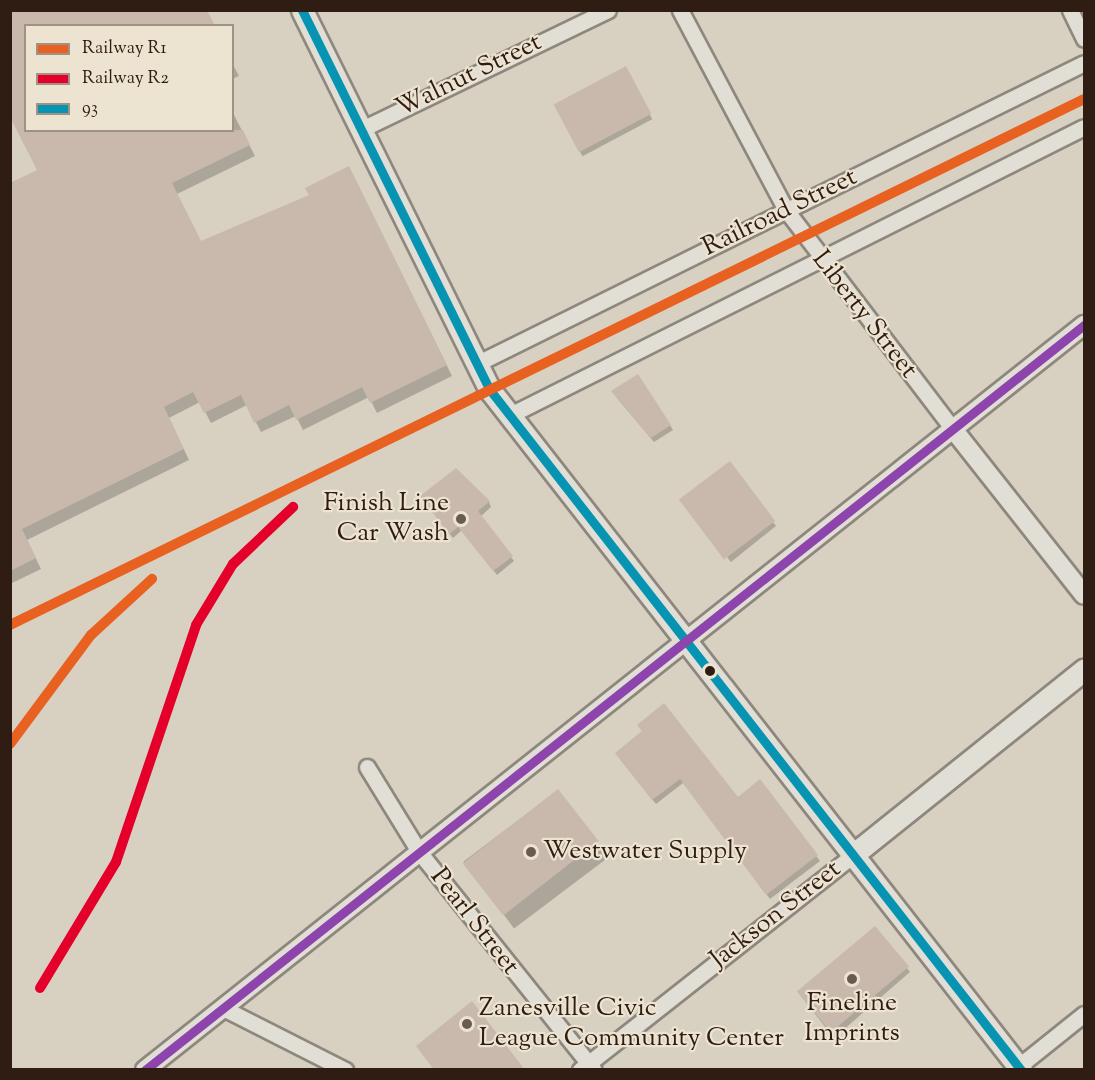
<!DOCTYPE html>
<html>
<head>
<meta charset="utf-8">
<style>
  body { margin:0 }
  #map { position:relative; width:1095px; height:1080px; overflow:hidden; background:#d8d0c1; font-family:"Sorts Mill Goudy",serif }
  div>[style] { position:absolute }
  .shadow>* { inset:0; background:#0003; transform-origin:0 0 }
  .building>* { inset:0; background:#c9b9ad; transform-origin:0 0 }
  .roads { filter:drop-shadow(2px 0 #8e877d) drop-shadow(-2px 0 #8e877d) drop-shadow(0 2px #8e877d) drop-shadow(0 -2px #8e877d) }
  .minor>* { height:15px; margin:-7.5px; padding:0 7.5px; transform-origin:7.5px; border-radius:7.5px; background:#e1ded6 }
  .tertiary>* { height:18px; margin:-9px; padding:0 9px; transform-origin:9px; border-radius:9px; background:#e1ded6 }
  .secondary>* { height:21px; margin:-10.5px; padding:0 10.5px; transform-origin:10.5px; border-radius:10.5px; background:#e1ded6 }
  .bus-1>* { height:9px; margin:-4.5px; padding:0 4.5px; transform-origin:4.5px; border-radius:4.5px; background:#0794b2 }
  .bus-2>* { height:9px; margin:-4.5px; padding:0 4.5px; transform-origin:4.5px; border-radius:4.5px; background:#8e44ad }
  .rail-1>* { height:10px; margin:-5px; padding:0 5px; transform-origin:5px; border-radius:5px; background:#e86121 }
  .rail-2>* { height:10px; margin:-5px; padding:0 5px; transform-origin:5px; border-radius:5px; background:#e4002b }
  .dots>* { width:16px; height:16px; translate:-50% -50%; box-sizing:border-box; border:3px solid #ece3d1; border-radius:50% }
  span { translate:-50% -50%; white-space:nowrap; text-align:center; line-height:1.15; -webkit-text-stroke:4.5px #ece3d1; paint-order:stroke }
  .street-label { font-size:26px; color:#2f1c13 }
  .poi-label { font-size:26px; color:#2f1c13 }
  .right { translate:-100% -50%; text-align:right }
  .left { translate:0 -50%; text-align:left }
  .frame { position:absolute; inset:0; border:12px solid #2f1c13; pointer-events:none }
  .legend { position:absolute; left:24px; top:24px; width:210px; height:108px; box-sizing:border-box; background:#ece3d1; border:2px solid #a09385; margin:0; padding:8px 10px; list-style:none; font-size:18px; color:#2f1c13 }
  .legend li { display:flex; align-items:center; gap:12px; height:30px }
  .legend b { width:30px; border:2px solid #a09385 }
</style>
</head>
<body>
<div id="map">
  <div class="shadow">
    <i style="clip-path:polygon(26px 26px,26px 130px,232px 130px,232px 111px,255px 156px,177px 194px,201px 242px,355px 179px,452px 376px,377px 413px,369px 397px,303px 430px,296px 416px,261px 432px,247px 405px,211px 423px,200px 402px,169px 418px,189px 460px,27px 540px,41px 569px,10px 584px,10px 185px,39px 171px,10px 113px)"></i>
    <i style="clip-path:polygon(232px 63px,239px 76px,232px 79px)"></i>
    <i style="left:625px;top:68px;width:58px;height:79px;rotate:62deg"></i>
    <i style="clip-path:polygon(616px 397px,670px 425px,673px 430px,654px 442px)"></i>
    <i style="clip-path:polygon(424px 501px,489px 502px,491px 507px,480px 517px,514px 561px,497px 575px,462px 530px,453px 538px)"></i>
    <i style="clip-path:polygon(685px 506px,773px 522px,776px 526px,731px 562px)"></i>
    <i style="clip-path:polygon(644px 732px,738px 799px,760px 782px,820px 861px,770px 899px,683px 783px,656px 804px,619px 758px)"></i>
    <i style="left:557px;top:791px;width:84px;height:117px;rotate:53deg"></i>
    <i style="clip-path:polygon(907px 968px,910px 972px,834px 1038px,800px 995px)"></i>
  </div>
  <div class="building">
    <i style="clip-path:polygon(10px 10px,207px 10px,215px 26px,26px 26px,26px 130px,243px 130px,250px 145px,172px 183px,201px 241px,309px 195px,305px 188px,349px 166px,447px 365px,370px 403px,362px 387px,296px 420px,289px 405px,254px 423px,241px 395px,204px 413px,193px 392px,164px 407px,184px 449px,22px 529px,36px 558px,10px 571px,10px 183px,37px 170px,10px 117px)"></i>
    <i style="left:626px;top:66px;width:54px;height:82px;rotate:62deg"></i>
    <i style="clip-path:polygon(638px 374px,671px 425px,651px 438px,611px 391px)"></i>
    <i style="left:730px;top:461px;width:75px;height:64px;rotate:53deg"></i>
    <i style="clip-path:polygon(456px 468px,490px 501px,478px 511px,513px 556px,493px 571px,458px 527px,449px 534px,420px 496px)"></i>
    <i style="clip-path:polygon(664px 703px,738px 797px,760px 779px,818px 855px,766px 895px,680px 779px,652px 800px,615px 753px,642px 731px,637px 725px)"></i>
    <i style="left:558px;top:789px;width:66px;height:121px;rotate:52deg"></i>
    <i style="left:875px;top:926px;width:53px;height:102px;rotate:50deg"></i>
    <i style="clip-path:polygon(472px 1001px,525px 1070px,434px 1070px,416px 1046px)"></i>
  </div>
  <div class="roads">
    <div class="minor">
      <i style="left:680px;top:10px;width:226px;rotate:62.1deg"></i>
      <i style="left:786px;top:210px;width:275px;rotate:52.7deg"></i>
      <i style="left:1070px;top:10px;width:32px;rotate:64deg"></i>
      <i style="left:364px;top:128px;width:271px;rotate:-25.8deg"></i>
      <i style="left:476px;top:364px;width:678px;rotate:-26.34deg"></i>
      <i style="left:508px;top:416px;width:644px;rotate:-26.64deg"></i>
      <i style="left:367px;top:767px;width:101px;rotate:58.4deg"></i>
      <i style="left:420px;top:853px;width:278px;rotate:51.3deg"></i>
      <i style="left:223px;top:1008px;width:137px;rotate:26.9deg"></i>
      <i style="left:1019px;top:1066px;width:83px;rotate:-38.7deg"></i>
      <i style="left:580px;top:1070px;width:349px;rotate:-38.2deg"></i>
    </div>
    <div class="tertiary">
      <i style="left:953px;top:429px;width:211px;rotate:51.7deg"></i>
      <i style="left:145px;top:1070px;width:1199px;rotate:-38.43deg"></i>
    </div>
    <div class="secondary">
      <i style="left:302px;top:10px;width:424px;rotate:63.7deg"></i>
      <i style="left:490px;top:390px;width:863px;rotate:52.01deg"></i>
      <i style="left:854px;top:854px;width:295px;rotate:-38.7deg"></i>
    </div>
  </div>
  <div class="bus-1">
    <i style="left:302px;top:10px;width:424px;rotate:63.7deg"></i>
    <i style="left:490px;top:390px;width:863px;rotate:52.01deg"></i>
  </div>
  <div class="bus-2">
    <i style="left:145px;top:1070px;width:1199px;rotate:-38.43deg"></i>
  </div>
  <div class="rail-1">
    <i style="left:10px;top:625px;width:1196px;rotate:-26.09deg"></i>
    <i style="left:10px;top:744px;width:136px;rotate:-53.4deg"></i>
    <i style="left:91px;top:635px;width:83px;rotate:-42.6deg"></i>
  </div>
  <div class="rail-2">
    <i style="left:40px;top:988px;width:147px;rotate:-58.9deg"></i>
    <i style="left:116px;top:862px;width:250px;rotate:-71.3deg"></i>
    <i style="left:196px;top:625px;width:71px;rotate:-58.8deg"></i>
    <i style="left:233px;top:564px;width:83px;rotate:-43.5deg"></i>
  </div>
  <div class="dots">
    <i style="left:461px;top:519px;background:#6a5b50"></i>
    <i style="left:710px;top:671px;background:#2f1c13"></i>
    <i style="left:531px;top:852px;background:#6a5b50"></i>
    <i style="left:852px;top:979px;background:#6a5b50"></i>
    <i style="left:467px;top:1024px;background:#6a5b50"></i>
  </div>
  <div class="street-label">
    <span style="left:469px;top:76px;rotate:-26deg">Walnut Street</span>
    <span style="left:780px;top:213px;rotate:-26deg">Railroad Street</span>
    <span style="left:864px;top:315px;rotate:52deg">Liberty Street</span>
    <span style="left:776px;top:915px;rotate:-38deg">Jackson Street</span>
    <span style="left:474px;top:922px;rotate:52deg">Pearl Street</span>
  </div>
  <div class="poi-label">
    <span class="right" style="left:449px;top:519px">Finish Line<br>Car Wash</span>
    <span class="left" style="left:543px;top:852px">Westwater Supply</span>
    <span style="left:852px;top:1019px">Fineline<br>Imprints</span>
    <span class="left" style="left:479px;top:1024px">Zanesville Civic<br>League Community Center</span>
  </div>
  <div class="frame"></div>
  <ul class="legend">
  <li><b style="height:8px;background:#e86121"></b>Railway R1</li>
  <li><b style="height:8px;background:#e4002b"></b>Railway R2</li>
  <li><b style="height:8px;background:#0794b2"></b>93</li>
  </ul>
</div>
</body>
</html>
